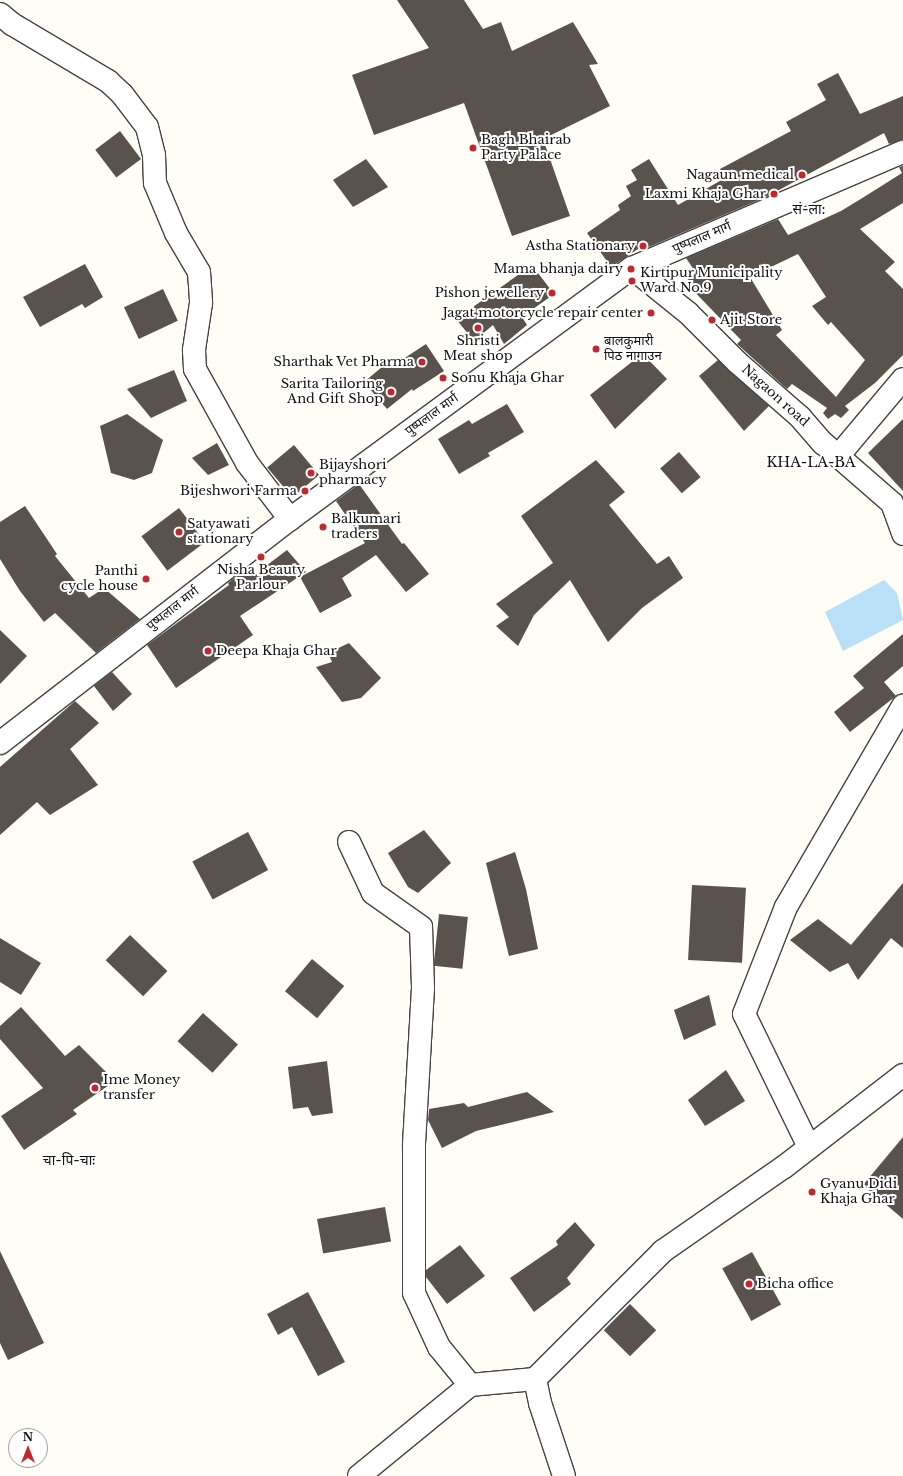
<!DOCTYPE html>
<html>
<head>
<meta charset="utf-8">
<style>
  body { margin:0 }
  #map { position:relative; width:903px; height:1476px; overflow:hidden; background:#fffdf5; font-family:"Libre Baskerville","Noto Sans Devanagari",serif }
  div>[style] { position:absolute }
  .water>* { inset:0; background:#b9e0f7 }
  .building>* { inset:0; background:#5a524d; transform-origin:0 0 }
  .roads { filter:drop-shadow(1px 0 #444) drop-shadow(-1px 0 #444) drop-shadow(0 1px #444) drop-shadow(0 -1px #444) }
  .minor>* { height:22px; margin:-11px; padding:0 11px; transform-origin:11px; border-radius:11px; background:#fff }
  .dots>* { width:11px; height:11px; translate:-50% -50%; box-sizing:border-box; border:2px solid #fff; border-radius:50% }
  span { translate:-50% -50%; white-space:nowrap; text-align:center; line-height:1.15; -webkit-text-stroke:4px #fff; paint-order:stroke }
  .poi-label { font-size:13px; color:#111 }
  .left { translate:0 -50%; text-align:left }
  .right { translate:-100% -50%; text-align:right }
  .street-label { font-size:13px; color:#111 }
  .neighbourhood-label { font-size:14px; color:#111 }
  .north { position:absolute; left:8px; top:1428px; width:40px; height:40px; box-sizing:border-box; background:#fff; border:1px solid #a0a0a0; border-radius:50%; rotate:0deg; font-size:11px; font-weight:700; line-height:16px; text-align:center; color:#111 }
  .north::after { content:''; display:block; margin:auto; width:14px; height:18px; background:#c4262e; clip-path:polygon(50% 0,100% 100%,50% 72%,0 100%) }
</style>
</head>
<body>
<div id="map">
  <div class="water">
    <i style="clip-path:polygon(884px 580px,897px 593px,903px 620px,843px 651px,825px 612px)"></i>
  </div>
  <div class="building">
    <i style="clip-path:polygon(397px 0,464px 0,483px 29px,501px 22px,512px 51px,573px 22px,598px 64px,589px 65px,610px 106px,543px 139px,570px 216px,512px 236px,464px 103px,374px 135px,352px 75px,429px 48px)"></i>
    <i style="clip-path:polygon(838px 73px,860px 114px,903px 96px,903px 140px,889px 144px,884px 133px,768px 196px,642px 250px,641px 247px,611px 267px,587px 233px,620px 210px,618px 205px,631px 196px,626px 186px,637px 180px,631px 170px,649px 159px,678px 205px,725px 178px,720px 169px,791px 131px,786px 122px,826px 100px,817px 84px)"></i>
    <i style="left:120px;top:131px;width:35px;height:31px;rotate:53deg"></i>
    <i style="clip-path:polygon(366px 159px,388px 187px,353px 207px,333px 180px)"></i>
    <i style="clip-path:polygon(evenodd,903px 166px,903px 203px,860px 229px,895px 262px,885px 271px,903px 289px,903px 355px,875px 383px,845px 406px,849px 410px,841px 418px,835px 414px,828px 419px,823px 413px,827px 408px,792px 384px,787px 389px,737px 344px,741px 340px,685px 282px,696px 273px,686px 258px,778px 219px,788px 235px,841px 211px,864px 197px,902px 173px,899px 167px,903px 166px,798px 254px,826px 297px,812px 306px,828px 325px,831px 322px,865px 360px,836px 397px,776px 335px,782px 330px,750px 277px,798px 254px)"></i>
    <i style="clip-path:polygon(85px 264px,103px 297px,85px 308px,82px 304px,40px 327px,23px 297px)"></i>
    <i style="clip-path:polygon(532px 265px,554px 294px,522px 317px,527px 325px,504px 344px,493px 325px,474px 341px,456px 319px)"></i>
    <i style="left:163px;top:289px;width:35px;height:43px;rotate:65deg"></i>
    <i style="clip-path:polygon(426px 344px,444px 371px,413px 391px,412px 389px,387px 409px,364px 382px,388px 362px,391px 367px)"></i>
    <i style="clip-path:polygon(641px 352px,667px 379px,615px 429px,590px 395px,633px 361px)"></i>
    <i style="clip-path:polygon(718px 360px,769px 406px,744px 431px,699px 376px)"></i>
    <i style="clip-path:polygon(174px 370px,187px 401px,151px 418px,127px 389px)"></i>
    <i style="clip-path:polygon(507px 404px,524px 432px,488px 453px,490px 456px,459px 474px,438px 439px,469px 420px,472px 424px)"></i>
    <i style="clip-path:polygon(127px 414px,163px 440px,152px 473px,134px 480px,111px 473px,100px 426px)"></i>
    <i style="clip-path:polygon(903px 419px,903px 491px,868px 453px)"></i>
    <i style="clip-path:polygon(217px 443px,229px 465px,208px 475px,192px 458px)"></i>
    <i style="left:294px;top:445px;width:39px;height:35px;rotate:50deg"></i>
    <i style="left:679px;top:452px;width:33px;height:25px;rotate:49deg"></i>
    <i style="clip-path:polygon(596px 460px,625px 492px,609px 505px,657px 564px,669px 556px,683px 578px,642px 608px,608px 642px,570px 580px,534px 615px,518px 646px,496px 626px,509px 617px,496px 604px,553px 563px,521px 516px)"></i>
    <i style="clip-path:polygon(359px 484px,402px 544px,404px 543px,429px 574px,406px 592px,376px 555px,342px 578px,352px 596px,320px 613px,300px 577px,365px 543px,336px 501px)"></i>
    <i style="clip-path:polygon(25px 506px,57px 554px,55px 556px,89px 598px,104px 588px,140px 619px,96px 653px,55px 613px,44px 622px,20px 591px,0 559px,0 522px)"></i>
    <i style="left:179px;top:508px;width:43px;height:47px;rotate:53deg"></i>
    <i style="clip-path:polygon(287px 550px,306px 572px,240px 616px,253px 635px,176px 688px,147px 645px,229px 585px,228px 583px,234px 578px,250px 569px,254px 575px)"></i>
    <i style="clip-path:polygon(0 630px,27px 656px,0 684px)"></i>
    <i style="clip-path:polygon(903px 634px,903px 666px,884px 682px,896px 696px,850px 732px,834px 712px,864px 688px,853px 676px)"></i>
    <i style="clip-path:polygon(349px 643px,381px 678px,361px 698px,342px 702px,316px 667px,332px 662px,328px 653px)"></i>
    <i style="clip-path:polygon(112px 672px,132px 694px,113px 711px,94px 686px)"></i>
    <i style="clip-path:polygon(75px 701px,99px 723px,70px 749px,98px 785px,50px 815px,37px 802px,0 835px,0 767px)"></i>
    <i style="clip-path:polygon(424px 830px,451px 863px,418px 893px,408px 887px,388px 853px)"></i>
    <i style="left:248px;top:832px;width:43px;height:63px;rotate:62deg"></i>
    <i style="clip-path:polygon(515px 852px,526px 889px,538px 949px,509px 956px,486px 863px)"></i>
    <i style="clip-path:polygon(903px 883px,903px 948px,891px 938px,858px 980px,848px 963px,830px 972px,790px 940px,818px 919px,851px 945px)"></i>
    <i style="left:692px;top:885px;width:54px;height:75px;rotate:3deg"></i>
    <i style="left:439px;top:914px;width:29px;height:52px;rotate:6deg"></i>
    <i style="left:130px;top:935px;width:52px;height:35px;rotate:44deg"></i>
    <i style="clip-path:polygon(0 938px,41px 963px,21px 995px,0 982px)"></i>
    <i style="left:312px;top:959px;width:42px;height:42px;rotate:40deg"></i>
    <i style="clip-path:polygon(709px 995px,716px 1025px,684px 1040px,674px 1010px)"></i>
    <i style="clip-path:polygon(21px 1007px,65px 1056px,79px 1045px,115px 1081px,73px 1110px,77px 1114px,24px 1150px,1px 1116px,43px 1088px,0 1039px,0 1026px)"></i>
    <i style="left:203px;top:1013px;width:47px;height:38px;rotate:42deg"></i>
    <i style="clip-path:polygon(327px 1061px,333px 1113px,312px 1116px,308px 1107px,293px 1109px,288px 1067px)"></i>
    <i style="clip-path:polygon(726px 1070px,745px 1101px,705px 1126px,688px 1100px)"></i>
    <i style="clip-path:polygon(527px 1092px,554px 1112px,476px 1131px,442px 1148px,428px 1120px,429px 1109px,464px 1103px,468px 1107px)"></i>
    <i style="clip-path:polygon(903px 1137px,903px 1219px,863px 1185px)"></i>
    <i style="left:385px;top:1207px;width:35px;height:69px;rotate:80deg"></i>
    <i style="clip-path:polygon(575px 1222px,595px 1245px,567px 1278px,571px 1284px,534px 1312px,510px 1278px,558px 1245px,556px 1241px)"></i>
    <i style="clip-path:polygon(460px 1245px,485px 1276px,447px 1304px,426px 1277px,426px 1270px)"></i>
    <i style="clip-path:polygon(0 1251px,44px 1343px,8px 1360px,0 1343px)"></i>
    <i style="left:752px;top:1252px;width:60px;height:34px;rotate:61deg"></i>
    <i style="clip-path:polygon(308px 1292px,345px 1362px,318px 1376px,292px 1327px,278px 1335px,267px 1314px)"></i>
    <i style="left:630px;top:1304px;width:37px;height:37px;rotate:45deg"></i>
  </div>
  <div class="roads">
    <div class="minor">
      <i style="left:0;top:14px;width:16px;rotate:40deg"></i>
      <i style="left:12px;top:24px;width:112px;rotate:30.7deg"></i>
      <i style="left:108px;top:81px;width:19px;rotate:43deg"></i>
      <i style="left:122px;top:94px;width:41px;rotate:52.9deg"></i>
      <i style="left:147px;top:127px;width:29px;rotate:76deg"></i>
      <i style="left:154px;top:155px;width:28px;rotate:88deg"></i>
      <i style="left:155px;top:183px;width:54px;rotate:67.2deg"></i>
      <i style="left:176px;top:233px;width:45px;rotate:59.5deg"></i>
      <i style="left:199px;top:272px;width:31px;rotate:86deg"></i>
      <i style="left:201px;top:303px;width:48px;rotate:98.5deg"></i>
      <i style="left:194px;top:350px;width:19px;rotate:87deg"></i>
      <i style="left:195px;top:369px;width:107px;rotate:61deg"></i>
      <i style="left:247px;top:463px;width:71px;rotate:52.5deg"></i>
      <i style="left:632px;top:268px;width:72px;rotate:38.8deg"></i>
      <i style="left:688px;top:313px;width:69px;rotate:45deg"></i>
      <i style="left:737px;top:362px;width:84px;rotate:41.1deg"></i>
      <i style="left:800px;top:417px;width:35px;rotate:49deg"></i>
      <i style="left:823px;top:443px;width:91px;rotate:41deg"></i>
      <i style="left:892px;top:503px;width:33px;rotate:70deg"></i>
      <i style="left:839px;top:455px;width:99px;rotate:-49.9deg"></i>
      <i style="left:0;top:743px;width:366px;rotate:-37.7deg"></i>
      <i style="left:290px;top:519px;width:424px;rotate:-36.3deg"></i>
      <i style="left:632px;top:268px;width:295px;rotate:-23.2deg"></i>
      <i style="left:349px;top:842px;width:56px;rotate:64.8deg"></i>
      <i style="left:373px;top:893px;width:59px;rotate:35.3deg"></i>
      <i style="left:421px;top:927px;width:61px;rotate:88.1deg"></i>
      <i style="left:423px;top:988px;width:158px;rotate:93.3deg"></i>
      <i style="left:414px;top:1146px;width:147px;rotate:90deg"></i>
      <i style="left:414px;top:1293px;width:60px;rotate:65.2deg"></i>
      <i style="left:439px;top:1347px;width:49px;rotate:50.8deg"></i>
      <i style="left:809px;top:1147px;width:148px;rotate:-116deg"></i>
      <i style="left:744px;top:1014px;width:115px;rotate:-68.6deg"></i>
      <i style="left:786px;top:907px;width:233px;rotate:-59.8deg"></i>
      <i style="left:535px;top:1379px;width:25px;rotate:78deg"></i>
      <i style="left:540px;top:1403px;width:77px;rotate:71.8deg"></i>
      <i style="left:359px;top:1476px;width:144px;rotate:-39.3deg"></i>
      <i style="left:470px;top:1385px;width:65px;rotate:-5.3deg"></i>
      <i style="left:535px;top:1379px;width:181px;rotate:-45deg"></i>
      <i style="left:663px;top:1251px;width:147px;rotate:-34.8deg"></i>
      <i style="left:784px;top:1167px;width:150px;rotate:-37.7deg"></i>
    </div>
  </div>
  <div class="dots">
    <i style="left:473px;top:148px;background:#c4262e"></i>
    <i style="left:802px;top:175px;background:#c4262e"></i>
    <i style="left:774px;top:194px;background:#c4262e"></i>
    <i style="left:643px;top:246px;background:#c4262e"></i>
    <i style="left:631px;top:269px;background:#c4262e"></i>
    <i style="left:632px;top:281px;background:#c4262e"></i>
    <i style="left:552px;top:293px;background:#c4262e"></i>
    <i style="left:651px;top:313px;background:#c4262e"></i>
    <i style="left:712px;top:320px;background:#c4262e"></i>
    <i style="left:478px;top:328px;background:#c4262e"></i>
    <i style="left:596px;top:349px;background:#c4262e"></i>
    <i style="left:422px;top:362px;background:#c4262e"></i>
    <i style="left:443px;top:378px;background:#c4262e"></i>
    <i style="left:391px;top:392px;background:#c4262e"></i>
    <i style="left:311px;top:473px;background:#c4262e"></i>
    <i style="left:305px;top:491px;background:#c4262e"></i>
    <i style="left:323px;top:527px;background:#c4262e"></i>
    <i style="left:179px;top:532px;background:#c4262e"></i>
    <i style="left:261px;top:557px;background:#c4262e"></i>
    <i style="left:146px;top:579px;background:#c4262e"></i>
    <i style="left:208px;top:651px;background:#c4262e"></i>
    <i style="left:95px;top:1088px;background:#c4262e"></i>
    <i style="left:812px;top:1192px;background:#c4262e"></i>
    <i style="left:749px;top:1284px;background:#c4262e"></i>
  </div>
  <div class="poi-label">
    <span class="left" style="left:481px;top:148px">Bagh Bhairab<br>Party Palace</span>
    <span class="right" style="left:794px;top:175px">Nagaun medical</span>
    <span class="right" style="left:766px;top:194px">Laxmi Khaja Ghar</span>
    <span class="right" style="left:635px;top:246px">Astha Stationary</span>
    <span class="right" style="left:623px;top:269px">Mama bhanja dairy</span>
    <span class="left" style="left:640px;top:281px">Kirtipur Municipality<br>Ward No.9</span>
    <span class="right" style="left:544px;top:293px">Pishon jewellery</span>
    <span class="right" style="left:643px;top:313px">Jagat motorcycle repair center</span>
    <span class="left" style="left:720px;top:320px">Ajit Store</span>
    <span style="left:478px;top:349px">Shristi<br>Meat shop</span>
    <span class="left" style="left:604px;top:349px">बालकुमारी<br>पिठ नागाउन</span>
    <span class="right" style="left:414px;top:362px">Sharthak Vet Pharma</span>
    <span class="left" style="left:451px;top:378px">Sonu Khaja Ghar</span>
    <span class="right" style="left:383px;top:392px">Sarita Tailoring<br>And Gift Shop</span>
    <span class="left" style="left:319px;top:473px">Bijayshori<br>pharmacy</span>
    <span class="right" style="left:297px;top:491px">Bijeshwori Farma</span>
    <span class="left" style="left:331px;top:527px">Balkumari<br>traders</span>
    <span class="left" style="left:187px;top:532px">Satyawati<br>stationary</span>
    <span style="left:261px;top:578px">Nisha Beauty<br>Parlour</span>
    <span class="right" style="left:138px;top:579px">Panthi<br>cycle house</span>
    <span class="left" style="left:216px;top:651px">Deepa Khaja Ghar</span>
    <span class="left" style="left:103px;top:1088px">Ime Money<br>transfer</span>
    <span class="left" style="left:820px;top:1192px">Gyanu Didi<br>Khaja Ghar</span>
    <span class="left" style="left:757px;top:1284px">Bicha office</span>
  </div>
  <div class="street-label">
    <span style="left:702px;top:238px;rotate:-23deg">पुष्पलाल मार्ग</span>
    <span style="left:775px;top:396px;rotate:42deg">Nagaon road</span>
    <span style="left:432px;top:415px;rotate:-36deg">पुष्पलाल मार्ग</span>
    <span style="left:173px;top:609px;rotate:-38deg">पुष्पलाल मार्ग</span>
  </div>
  <div class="neighbourhood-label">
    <span style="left:809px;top:209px">सं-ला:</span>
    <span style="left:811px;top:462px">KHA-LA-BA</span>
    <span style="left:69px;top:1160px">चा-पि-चाः</span>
  </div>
  <div class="north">N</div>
</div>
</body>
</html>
